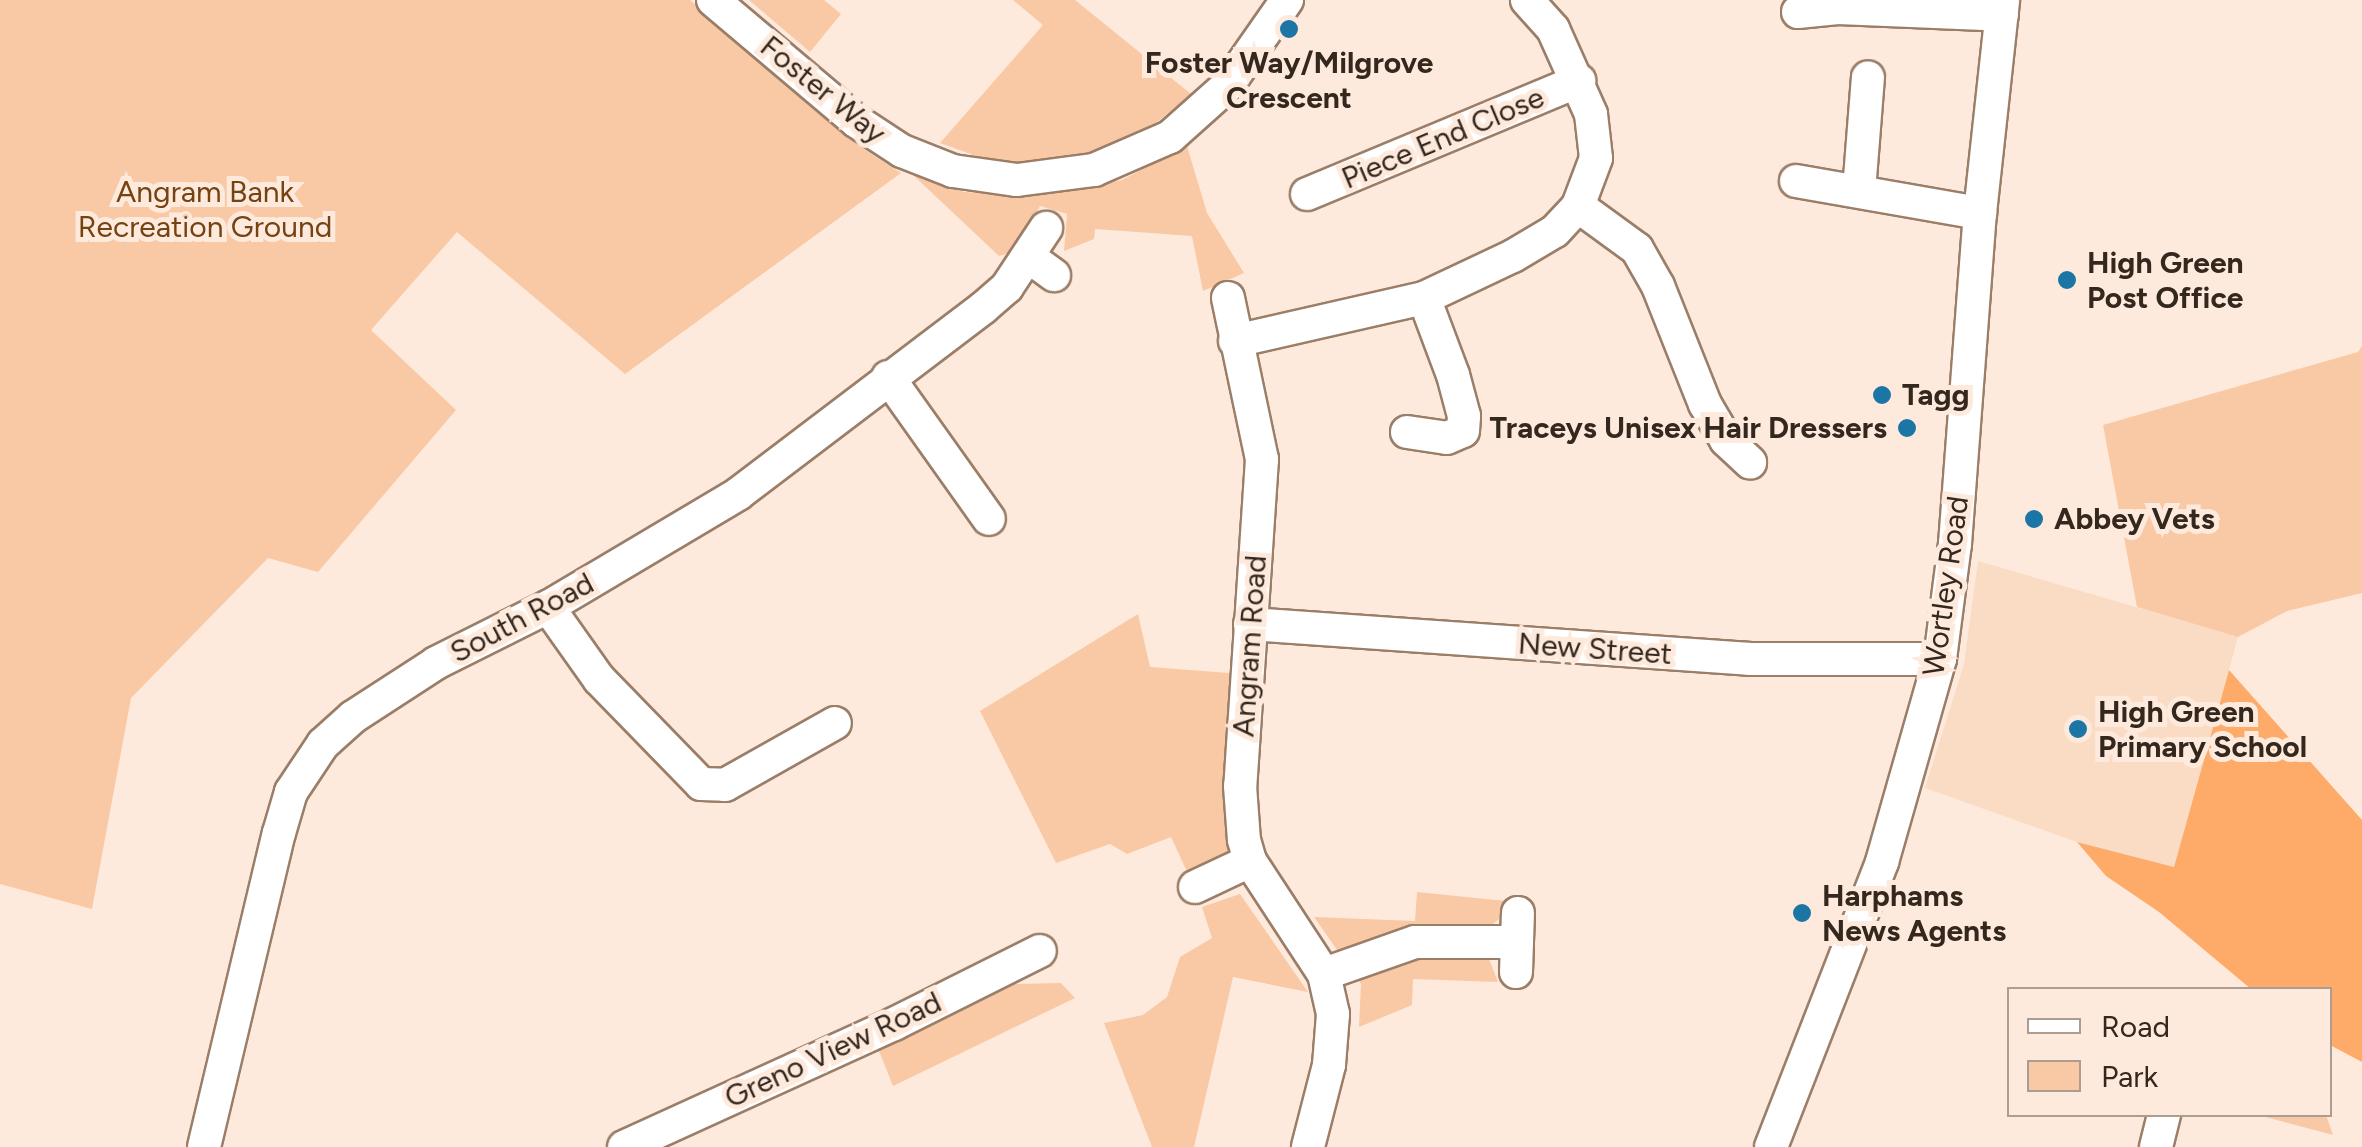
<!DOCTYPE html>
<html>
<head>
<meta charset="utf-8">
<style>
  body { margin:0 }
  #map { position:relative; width:2362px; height:1147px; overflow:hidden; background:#feeadc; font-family:Figtree,sans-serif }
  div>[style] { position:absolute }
  .built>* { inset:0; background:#fadbc4 }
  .green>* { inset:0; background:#f9c8a5 }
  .forest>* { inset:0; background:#feab6a }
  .roads { filter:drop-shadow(2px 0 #9b7e68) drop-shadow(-2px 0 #9b7e68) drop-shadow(0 2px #9b7e68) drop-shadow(0 -2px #9b7e68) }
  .minor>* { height:32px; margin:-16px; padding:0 16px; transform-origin:16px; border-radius:16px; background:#fff }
  .dots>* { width:28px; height:28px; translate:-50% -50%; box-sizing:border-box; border:5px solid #feeadc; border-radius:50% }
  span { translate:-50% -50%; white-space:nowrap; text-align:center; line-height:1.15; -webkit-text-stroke:10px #feeadc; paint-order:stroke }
  .poi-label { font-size:30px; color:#33271e; font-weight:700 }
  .left { translate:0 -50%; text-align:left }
  .right { translate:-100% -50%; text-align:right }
  .street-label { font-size:30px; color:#33271e }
  .park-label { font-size:30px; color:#774212 }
  .legend { position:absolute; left:2007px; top:987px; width:325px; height:130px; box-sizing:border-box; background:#feeadc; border:2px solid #ad9c90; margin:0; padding:12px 18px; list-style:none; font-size:30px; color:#33271e }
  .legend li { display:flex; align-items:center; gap:20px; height:50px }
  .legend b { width:50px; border:2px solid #ad9c90 }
</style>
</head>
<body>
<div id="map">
  <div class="built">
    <i style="clip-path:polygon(1978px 561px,2238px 637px,2174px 867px,2077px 842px,1925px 788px,1964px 664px)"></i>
  </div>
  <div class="green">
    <i style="clip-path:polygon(0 0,690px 0,865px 150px,901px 173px,625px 374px,457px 232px,371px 330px,456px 410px,318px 572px,268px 558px,131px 698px,92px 909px,0 884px)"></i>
    <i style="clip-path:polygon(749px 0,824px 0,841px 14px,810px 52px)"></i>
    <i style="clip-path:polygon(1013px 0,1075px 0,1191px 94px,1150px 128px,1095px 153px,1048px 163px,993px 162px,940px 143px,1043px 25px)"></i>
    <i style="clip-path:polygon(1187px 146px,1207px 213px,1244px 273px,1203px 291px,1192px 236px,1095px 229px,1094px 239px,1064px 251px,1067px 214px,1040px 206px,1025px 235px,1009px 253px,999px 256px,913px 175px,964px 192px,1028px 196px,1122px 180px)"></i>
    <i style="clip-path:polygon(2362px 346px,2362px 593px,2287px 611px,2238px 637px,2137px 607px,2103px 425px,2358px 352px)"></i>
    <i style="clip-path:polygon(1138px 614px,1150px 667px,1229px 673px,1228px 855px,1189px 876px,1171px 837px,1127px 854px,1110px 844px,1056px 863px,980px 711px)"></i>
    <i style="clip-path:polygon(1417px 892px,1506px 901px,1499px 919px,1489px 927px,1487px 954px,1498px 982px,1413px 979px,1412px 1005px,1359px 1027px,1361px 984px,1314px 917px,1415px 921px)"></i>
    <i style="clip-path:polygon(1240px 894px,1308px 992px,1233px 977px,1194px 1147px,1152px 1147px,1104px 1023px,1143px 1015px,1167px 997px,1180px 957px,1212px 938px,1202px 907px)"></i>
    <i style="clip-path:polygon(1061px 983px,1075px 998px,893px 1086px,877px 1046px,1015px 984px)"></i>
    <i style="clip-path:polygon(2258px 1115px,2326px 1115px,2333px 1135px)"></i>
  </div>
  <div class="forest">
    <i style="clip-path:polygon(2229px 670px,2362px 820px,2362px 1062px,2330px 1045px,2330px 990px,2251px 989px,2159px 912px,2106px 876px,2077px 842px,2174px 867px)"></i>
  </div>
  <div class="roads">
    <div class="minor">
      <i style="left:713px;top:0;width:187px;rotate:40.2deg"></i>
      <i style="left:856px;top:121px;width:55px;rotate:33.1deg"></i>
      <i style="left:902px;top:151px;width:55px;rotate:21.4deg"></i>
      <i style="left:953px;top:171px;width:65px;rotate:8deg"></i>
      <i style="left:1017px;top:180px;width:78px;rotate:-7.4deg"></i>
      <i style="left:1094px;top:170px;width:83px;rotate:-23.5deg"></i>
      <i style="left:1170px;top:137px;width:76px;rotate:-41.8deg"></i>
      <i style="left:1227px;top:86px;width:105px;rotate:-55.1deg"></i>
      <i style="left:1798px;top:12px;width:40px;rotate:-5.7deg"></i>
      <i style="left:1838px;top:8px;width:164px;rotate:2.4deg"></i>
      <i style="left:1796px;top:181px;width:187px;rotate:9.9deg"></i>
      <i style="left:1859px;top:191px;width:114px;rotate:-85.5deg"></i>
      <i style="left:1307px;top:194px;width:295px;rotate:-22.6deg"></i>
      <i style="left:1578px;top:206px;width:73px;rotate:36.1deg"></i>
      <i style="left:1637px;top:249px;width:43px;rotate:60.4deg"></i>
      <i style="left:1658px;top:286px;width:127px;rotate:68.3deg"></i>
      <i style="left:1705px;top:404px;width:42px;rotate:59.7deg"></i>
      <i style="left:1726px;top:440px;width:33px;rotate:43deg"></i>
      <i style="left:1029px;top:257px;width:31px;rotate:36deg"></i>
      <i style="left:1228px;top:298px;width:165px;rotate:78.1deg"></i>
      <i style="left:1262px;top:459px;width:328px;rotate:93.8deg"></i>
      <i style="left:1240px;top:786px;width:54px;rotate:85.8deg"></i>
      <i style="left:1244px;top:840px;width:22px;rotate:74deg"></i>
      <i style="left:1250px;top:861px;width:135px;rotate:56.8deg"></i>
      <i style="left:1324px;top:974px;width:41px;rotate:77.3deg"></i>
      <i style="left:1333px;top:1014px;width:51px;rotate:94.5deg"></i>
      <i style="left:1329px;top:1065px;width:85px;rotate:104.4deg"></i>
      <i style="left:1235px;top:341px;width:194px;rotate:-12.8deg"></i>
      <i style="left:1424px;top:298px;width:98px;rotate:-25.3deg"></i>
      <i style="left:1513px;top:256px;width:49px;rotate:-30.8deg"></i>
      <i style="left:1555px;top:231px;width:34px;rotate:-47deg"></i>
      <i style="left:1578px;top:206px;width:51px;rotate:-69.4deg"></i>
      <i style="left:1596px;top:158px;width:44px;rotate:-96.5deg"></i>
      <i style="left:1591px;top:114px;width:93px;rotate:-114.1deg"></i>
      <i style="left:1553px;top:29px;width:39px;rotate:-132deg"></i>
      <i style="left:888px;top:377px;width:174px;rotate:54.6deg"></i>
      <i style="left:1407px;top:432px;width:40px;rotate:8.5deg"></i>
      <i style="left:1447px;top:438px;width:17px;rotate:-24deg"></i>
      <i style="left:1463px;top:431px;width:15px;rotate:-86deg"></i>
      <i style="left:1464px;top:416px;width:42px;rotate:-105deg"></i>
      <i style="left:1453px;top:375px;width:82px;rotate:-110.6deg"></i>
      <i style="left:548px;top:607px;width:88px;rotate:54.7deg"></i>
      <i style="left:599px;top:679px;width:146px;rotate:45.8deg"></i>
      <i style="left:701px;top:784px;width:24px;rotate:2deg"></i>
      <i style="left:725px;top:785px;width:126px;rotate:-29.4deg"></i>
      <i style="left:1250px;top:624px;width:502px;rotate:4deg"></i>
      <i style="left:1751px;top:659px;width:189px"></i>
      <i style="left:1195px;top:887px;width:61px;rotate:-25.3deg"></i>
      <i style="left:1516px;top:972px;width:59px;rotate:-88.1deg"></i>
      <i style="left:1324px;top:974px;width:96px;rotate:-19.4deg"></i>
      <i style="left:1415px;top:942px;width:102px"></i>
      <i style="left:204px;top:1147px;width:323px;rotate:-76.6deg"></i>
      <i style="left:279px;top:833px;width:43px;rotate:-73.7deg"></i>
      <i style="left:291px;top:792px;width:58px;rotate:-56.3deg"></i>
      <i style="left:323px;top:744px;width:40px;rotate:-42deg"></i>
      <i style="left:353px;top:717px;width:99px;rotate:-33deg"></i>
      <i style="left:436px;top:663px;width:125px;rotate:-26.6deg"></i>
      <i style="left:548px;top:607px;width:221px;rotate:-30.7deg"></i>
      <i style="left:738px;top:494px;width:308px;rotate:-37.2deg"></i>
      <i style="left:983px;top:308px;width:32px;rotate:-41deg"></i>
      <i style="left:1007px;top:287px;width:71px;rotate:-56.5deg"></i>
      <i style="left:624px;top:1147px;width:297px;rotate:-24.5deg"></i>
      <i style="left:894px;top:1024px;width:163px;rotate:-26.6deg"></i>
      <i style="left:1771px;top:1147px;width:306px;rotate:-68.7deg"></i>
      <i style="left:1882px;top:862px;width:211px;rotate:-74.1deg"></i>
      <i style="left:1940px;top:659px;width:116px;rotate:-82.6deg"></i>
      <i style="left:1955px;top:544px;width:332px;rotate:-85.7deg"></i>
      <i style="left:1980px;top:213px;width:214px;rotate:-83.8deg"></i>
      <i style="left:2156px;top:1147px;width:34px;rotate:-76deg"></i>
    </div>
  </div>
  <div class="dots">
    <i style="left:1289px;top:29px;background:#1c76a5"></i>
    <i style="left:2067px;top:280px;background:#1c76a5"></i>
    <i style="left:1882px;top:395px;background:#1c76a5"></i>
    <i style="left:1907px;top:428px;background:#1c76a5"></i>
    <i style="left:2034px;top:519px;background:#1c76a5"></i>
    <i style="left:2078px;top:729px;background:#1c76a5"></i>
    <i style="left:1802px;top:913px;background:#1c76a5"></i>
  </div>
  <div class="poi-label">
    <span style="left:1289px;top:80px">Foster Way/Milgrove<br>Crescent</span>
    <span class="left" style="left:2087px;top:280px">High Green<br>Post Office</span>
    <span class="left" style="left:1902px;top:395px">Tagg</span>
    <span class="right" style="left:1887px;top:428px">Traceys Unisex Hair Dressers</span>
    <span class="left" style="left:2054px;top:519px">Abbey Vets</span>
    <span class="left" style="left:2098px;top:729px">High Green<br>Primary School</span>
    <span class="left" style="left:1822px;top:913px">Harphams<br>News Agents</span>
  </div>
  <div class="street-label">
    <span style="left:823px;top:90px;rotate:39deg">Foster Way</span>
    <span style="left:1443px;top:138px;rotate:-23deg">Piece End Close</span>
    <span style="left:1946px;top:586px;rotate:-82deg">Wortley Road</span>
    <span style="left:522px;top:618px;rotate:-28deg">South Road</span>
    <span style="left:1250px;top:646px;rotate:-86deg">Angram Road</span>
    <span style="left:1595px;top:649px;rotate:4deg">New Street</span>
    <span style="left:833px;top:1050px;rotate:-25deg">Greno View Road</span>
  </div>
  <div class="park-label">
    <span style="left:205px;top:209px">Angram Bank<br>Recreation Ground</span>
  </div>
  <ul class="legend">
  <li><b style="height:12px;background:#fff"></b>Road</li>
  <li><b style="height:28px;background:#f9c8a5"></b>Park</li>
  </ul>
</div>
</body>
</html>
